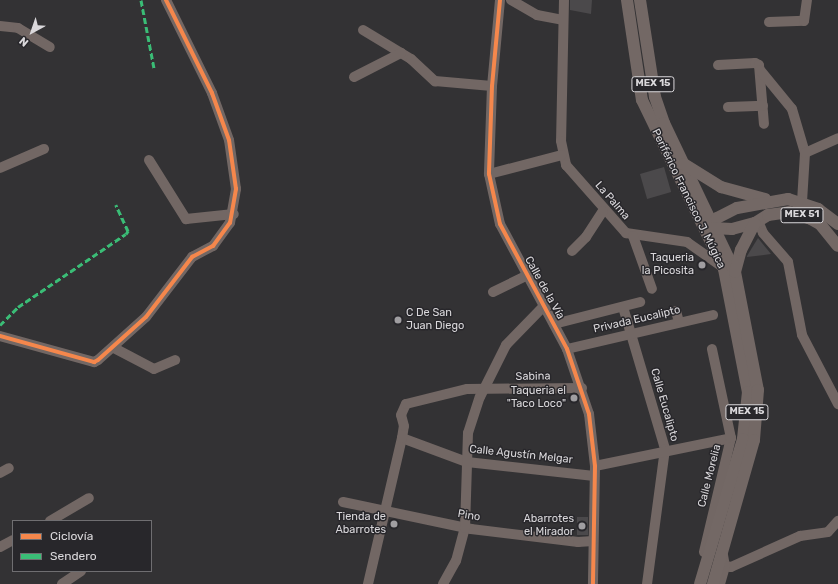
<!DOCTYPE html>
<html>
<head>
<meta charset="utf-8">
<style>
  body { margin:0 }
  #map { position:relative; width:838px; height:584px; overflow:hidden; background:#333234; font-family:Rubik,sans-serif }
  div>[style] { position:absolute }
  .building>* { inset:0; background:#4b494b; transform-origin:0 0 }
  .minor>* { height:10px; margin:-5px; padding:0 5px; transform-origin:5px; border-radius:5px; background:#726764 }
  .major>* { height:12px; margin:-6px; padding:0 6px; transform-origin:6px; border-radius:6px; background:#736865 }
  .quiet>* { height:3px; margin-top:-1.5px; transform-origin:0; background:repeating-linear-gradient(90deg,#3abd76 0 6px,transparent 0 9px) }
  .cycleway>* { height:4px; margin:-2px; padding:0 2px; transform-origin:2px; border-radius:2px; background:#f5874c }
  .dots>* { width:11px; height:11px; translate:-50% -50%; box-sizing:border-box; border:2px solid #28272b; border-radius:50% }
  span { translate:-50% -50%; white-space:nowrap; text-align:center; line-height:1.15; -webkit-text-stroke:3px #28272b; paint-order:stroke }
  .shield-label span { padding:1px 3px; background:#28272b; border:1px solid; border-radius:3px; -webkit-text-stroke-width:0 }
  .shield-label { font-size:10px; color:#dad8db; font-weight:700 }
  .street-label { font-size:11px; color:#dad8db }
  .poi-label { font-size:11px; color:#dad8db }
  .right { translate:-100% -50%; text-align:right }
  .left { translate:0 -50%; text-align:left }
  .legend { position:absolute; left:12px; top:520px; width:140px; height:52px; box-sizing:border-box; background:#28272b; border:1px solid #6f6e71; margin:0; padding:5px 7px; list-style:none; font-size:12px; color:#dad8db }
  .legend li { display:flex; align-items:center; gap:8px; height:20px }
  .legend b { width:20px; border:1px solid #6f6e71 }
  .north { position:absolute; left:12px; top:12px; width:40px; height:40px; -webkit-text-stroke:3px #28272b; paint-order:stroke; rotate:220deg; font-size:11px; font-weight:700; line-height:16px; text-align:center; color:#dad8db }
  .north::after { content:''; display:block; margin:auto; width:14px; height:18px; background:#dad8db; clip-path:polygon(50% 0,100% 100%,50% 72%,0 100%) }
</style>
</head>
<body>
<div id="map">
  <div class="building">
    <i style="clip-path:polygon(570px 0,592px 0,591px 14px,570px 10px)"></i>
    <i style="left:664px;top:167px;width:26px;height:25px;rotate:74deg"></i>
    <i style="clip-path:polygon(758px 238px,771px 254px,747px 257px,747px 256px)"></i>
    <i style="left:577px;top:517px;width:11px;height:18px"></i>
  </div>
  <div class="minor">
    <i style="left:500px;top:0;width:86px;rotate:95.3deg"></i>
    <i style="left:492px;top:86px;width:88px;rotate:92deg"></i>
    <i style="left:489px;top:174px;width:51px;rotate:77.6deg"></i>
    <i style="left:500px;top:224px;width:142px;rotate:61.8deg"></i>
    <i style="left:567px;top:349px;width:69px;rotate:71.3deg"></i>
    <i style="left:589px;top:414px;width:52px;rotate:83.4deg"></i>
    <i style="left:595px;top:466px;width:118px;rotate:91deg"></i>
    <i style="left:511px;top:0;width:30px;rotate:30deg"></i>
    <i style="left:537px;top:15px;width:26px;rotate:11deg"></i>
    <i style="left:564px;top:0;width:141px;rotate:91.2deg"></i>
    <i style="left:561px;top:141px;width:25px;rotate:78deg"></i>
    <i style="left:566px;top:165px;width:91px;rotate:48.6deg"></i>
    <i style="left:626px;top:233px;width:62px;rotate:8.4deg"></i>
    <i style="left:687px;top:242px;width:45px;rotate:35.1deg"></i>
    <i style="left:769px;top:22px;width:35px;rotate:-2deg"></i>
    <i style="left:804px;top:21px;width:21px;rotate:-82deg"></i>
    <i style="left:0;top:26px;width:18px;rotate:6deg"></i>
    <i style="left:18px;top:28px;width:37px;rotate:31deg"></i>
    <i style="left:363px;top:30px;width:56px;rotate:31.1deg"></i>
    <i style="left:411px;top:59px;width:33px;rotate:43deg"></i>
    <i style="left:435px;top:81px;width:57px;rotate:5deg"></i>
    <i style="left:718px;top:65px;width:37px;rotate:-3deg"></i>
    <i style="left:755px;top:63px;width:4px;rotate:27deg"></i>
    <i style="left:759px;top:65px;width:59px;rotate:85.2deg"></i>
    <i style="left:760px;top:70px;width:50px;rotate:50.6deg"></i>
    <i style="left:792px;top:109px;width:46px;rotate:73.5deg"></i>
    <i style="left:805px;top:153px;width:49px;rotate:93.5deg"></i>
    <i style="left:354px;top:77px;width:53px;rotate:-27.1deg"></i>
    <i style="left:728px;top:107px;width:35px;rotate:-2deg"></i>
    <i style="left:805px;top:153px;width:36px;rotate:-24deg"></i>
    <i style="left:149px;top:160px;width:70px;rotate:57.9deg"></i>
    <i style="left:186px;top:219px;width:48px;rotate:-5.9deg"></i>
    <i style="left:0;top:168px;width:48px;rotate:-23.4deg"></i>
    <i style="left:489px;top:174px;width:75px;rotate:-14.6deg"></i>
    <i style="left:758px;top:221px;width:13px;rotate:67deg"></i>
    <i style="left:763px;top:233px;width:38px;rotate:49deg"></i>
    <i style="left:788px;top:262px;width:74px;rotate:79.1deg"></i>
    <i style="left:802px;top:335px;width:78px;rotate:62.4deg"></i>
    <i style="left:633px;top:236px;width:56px;rotate:70.3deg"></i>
    <i style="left:572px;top:251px;width:20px;rotate:-45deg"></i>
    <i style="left:586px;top:237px;width:31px;rotate:-57deg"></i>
    <i style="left:493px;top:292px;width:37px;rotate:-26deg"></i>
    <i style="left:623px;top:307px;width:148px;rotate:73.5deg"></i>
    <i style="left:665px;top:449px;width:136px;rotate:97.6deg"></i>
    <i style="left:676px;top:311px;width:11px;rotate:75deg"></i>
    <i style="left:554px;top:324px;width:89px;rotate:-14.3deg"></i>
    <i style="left:0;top:336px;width:98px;rotate:15.5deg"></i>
    <i style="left:94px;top:362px;width:4px;rotate:-27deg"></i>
    <i style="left:98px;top:360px;width:64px;rotate:-41.9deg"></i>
    <i style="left:146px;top:317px;width:76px;rotate:-52.5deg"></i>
    <i style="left:192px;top:257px;width:24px;rotate:-28deg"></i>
    <i style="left:213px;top:246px;width:29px;rotate:-54deg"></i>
    <i style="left:230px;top:223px;width:35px;rotate:-80deg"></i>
    <i style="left:236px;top:189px;width:49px;rotate:-98.1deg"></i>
    <i style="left:229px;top:140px;width:50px;rotate:-109.9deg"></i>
    <i style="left:212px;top:93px;width:104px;rotate:-116.3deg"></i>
    <i style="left:114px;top:348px;width:45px;rotate:27.7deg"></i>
    <i style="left:154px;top:369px;width:23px;rotate:-23deg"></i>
    <i style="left:567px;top:349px;width:150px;rotate:-13.1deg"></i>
    <i style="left:402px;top:438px;width:69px;rotate:20.3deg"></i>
    <i style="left:467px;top:462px;width:128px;rotate:6.3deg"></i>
    <i style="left:595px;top:466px;width:139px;rotate:-11.6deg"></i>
    <i style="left:0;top:473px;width:10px;rotate:-29deg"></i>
    <i style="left:343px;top:502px;width:131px;rotate:11.9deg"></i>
    <i style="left:471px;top:529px;width:108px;rotate:6.9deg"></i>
    <i style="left:578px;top:542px;width:15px;rotate:-4deg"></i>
    <i style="left:50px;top:521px;width:45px;rotate:-30.5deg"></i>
    <i style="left:0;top:547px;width:15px;rotate:-28deg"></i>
    <i style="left:704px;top:552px;width:117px;rotate:-76.7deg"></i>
    <i style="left:731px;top:438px;width:91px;rotate:-102.1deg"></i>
    <i style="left:723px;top:555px;width:11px;rotate:80deg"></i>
    <i style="left:725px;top:566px;width:6px;rotate:9deg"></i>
    <i style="left:731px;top:567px;width:76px;rotate:-24.2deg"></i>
    <i style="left:800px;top:536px;width:28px;rotate:-8deg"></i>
    <i style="left:828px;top:532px;width:15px;rotate:-48deg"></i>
    <i style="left:62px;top:584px;width:23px;rotate:-34deg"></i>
    <i style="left:368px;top:584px;width:150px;rotate:-76.9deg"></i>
    <i style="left:402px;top:438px;width:12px;rotate:-81deg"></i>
    <i style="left:404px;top:426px;width:11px;rotate:-105deg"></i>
    <i style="left:401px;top:415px;width:12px;rotate:-66deg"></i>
    <i style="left:406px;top:404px;width:63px;rotate:-13.8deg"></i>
    <i style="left:467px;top:389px;width:115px;rotate:-0.5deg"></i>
    <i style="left:443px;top:584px;width:26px;rotate:-61deg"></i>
    <i style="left:456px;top:561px;width:34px;rotate:-75deg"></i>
    <i style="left:465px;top:528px;width:95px;rotate:-88.2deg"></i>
    <i style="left:468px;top:433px;width:38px;rotate:-72deg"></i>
    <i style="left:480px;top:397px;width:58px;rotate:-63.4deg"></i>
    <i style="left:506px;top:345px;width:53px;rotate:-45.8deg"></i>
    <i style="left:720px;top:584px;width:19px;rotate:-74deg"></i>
  </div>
  <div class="major">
    <i style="left:627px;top:0;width:101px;rotate:81.5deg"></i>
    <i style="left:642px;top:100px;width:188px;rotate:64.1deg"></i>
    <i style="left:724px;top:269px;width:125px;rotate:79deg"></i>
    <i style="left:748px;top:392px;width:47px;rotate:96.1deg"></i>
    <i style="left:743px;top:439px;width:151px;rotate:106.5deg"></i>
    <i style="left:640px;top:0;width:98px;rotate:81.2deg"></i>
    <i style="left:655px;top:97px;width:28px;rotate:71deg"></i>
    <i style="left:664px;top:123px;width:165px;rotate:64.5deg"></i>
    <i style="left:735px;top:272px;width:120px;rotate:79deg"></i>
    <i style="left:758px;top:390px;width:50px;rotate:94.6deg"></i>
    <i style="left:754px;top:440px;width:150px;rotate:105.9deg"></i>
    <i style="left:684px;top:164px;width:44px;rotate:31.9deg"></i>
    <i style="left:721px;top:187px;width:46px;rotate:15.3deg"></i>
    <i style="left:710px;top:228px;width:12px;rotate:-55deg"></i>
    <i style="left:717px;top:218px;width:22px;rotate:-27deg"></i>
    <i style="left:737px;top:208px;width:52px;rotate:-10deg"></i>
    <i style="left:788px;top:199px;width:32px;rotate:18deg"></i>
    <i style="left:818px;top:209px;width:25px;rotate:37deg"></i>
    <i style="left:712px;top:228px;width:20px;rotate:3deg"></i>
    <i style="left:732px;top:229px;width:24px;rotate:-15deg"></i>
    <i style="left:755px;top:223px;width:15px;rotate:-32deg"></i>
    <i style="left:768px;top:215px;width:21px;rotate:-8deg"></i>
    <i style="left:789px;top:212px;width:21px;rotate:17deg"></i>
    <i style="left:809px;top:218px;width:13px;rotate:29deg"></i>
    <i style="left:820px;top:224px;width:28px;rotate:51deg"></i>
    <i style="left:735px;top:272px;width:23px;rotate:-75deg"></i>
    <i style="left:741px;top:250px;width:30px;rotate:-63deg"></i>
  </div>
  <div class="quiet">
    <i style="left:141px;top:0;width:69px;rotate:79.2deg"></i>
    <i style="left:0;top:325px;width:25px;rotate:-45deg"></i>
    <i style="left:18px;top:307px;width:130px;rotate:-34.1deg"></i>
    <i style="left:126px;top:234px;width:4px;rotate:-56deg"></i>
    <i style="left:128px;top:231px;width:29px;rotate:-115deg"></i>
  </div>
  <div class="cycleway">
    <i style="left:500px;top:0;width:86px;rotate:95.3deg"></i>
    <i style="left:492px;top:86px;width:88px;rotate:92deg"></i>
    <i style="left:489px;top:174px;width:51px;rotate:77.6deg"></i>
    <i style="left:500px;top:224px;width:142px;rotate:61.8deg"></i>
    <i style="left:567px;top:349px;width:69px;rotate:71.3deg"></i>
    <i style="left:589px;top:414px;width:52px;rotate:83.4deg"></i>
    <i style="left:595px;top:466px;width:118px;rotate:91deg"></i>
    <i style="left:0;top:336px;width:98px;rotate:15.5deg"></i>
    <i style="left:94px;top:362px;width:4px;rotate:-27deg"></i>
    <i style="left:98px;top:360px;width:64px;rotate:-41.9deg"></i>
    <i style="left:146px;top:317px;width:76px;rotate:-52.5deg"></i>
    <i style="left:192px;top:257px;width:24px;rotate:-28deg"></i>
    <i style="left:213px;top:246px;width:29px;rotate:-54deg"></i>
    <i style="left:230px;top:223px;width:35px;rotate:-80deg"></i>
    <i style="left:236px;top:189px;width:49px;rotate:-98.1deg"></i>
    <i style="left:229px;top:140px;width:50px;rotate:-109.9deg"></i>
    <i style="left:212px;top:93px;width:104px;rotate:-116.3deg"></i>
  </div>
  <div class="dots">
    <i style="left:702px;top:265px;background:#a09ea1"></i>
    <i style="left:398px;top:320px;background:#a09ea1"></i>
    <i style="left:574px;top:398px;background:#a09ea1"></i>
    <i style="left:394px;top:524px;background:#a09ea1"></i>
    <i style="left:582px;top:526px;background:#a09ea1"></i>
  </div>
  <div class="shield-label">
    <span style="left:653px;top:84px">MEX 15</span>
    <span style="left:802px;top:215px">MEX 51</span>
    <span style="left:747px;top:412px">MEX 15</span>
  </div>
  <div class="street-label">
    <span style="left:688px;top:199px;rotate:64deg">Periférico Francisco J. Múgica</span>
    <span style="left:612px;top:201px;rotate:49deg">La Palma</span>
    <span style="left:544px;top:288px;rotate:61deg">Calle de la Vía</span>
    <span style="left:637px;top:320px;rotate:-13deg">Privada Eucalipto</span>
    <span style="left:533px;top:377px;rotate:-1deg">Sabina</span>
    <span style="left:664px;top:405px;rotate:74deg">Calle Eucalipto</span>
    <span style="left:521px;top:455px;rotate:6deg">Calle Agustín Melgar</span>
    <span style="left:710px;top:476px;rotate:-76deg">Calle Morelia</span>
    <span style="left:469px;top:516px;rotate:9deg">Pino</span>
  </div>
  <div class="poi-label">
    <span class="right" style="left:694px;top:265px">Taqueria<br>la Picosita</span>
    <span class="left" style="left:406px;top:320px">C De San<br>Juan Diego</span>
    <span class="right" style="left:566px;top:398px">Taqueria el<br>"Taco Loco"</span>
    <span class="right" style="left:386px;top:524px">Tienda de<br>Abarrotes</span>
    <span class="right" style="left:574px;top:526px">Abarrotes<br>el Mirador</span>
  </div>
  <ul class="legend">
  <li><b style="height:5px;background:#f5874c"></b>Ciclovía</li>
  <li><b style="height:5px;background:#3abd76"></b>Sendero</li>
  </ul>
  <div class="north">N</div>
</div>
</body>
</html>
